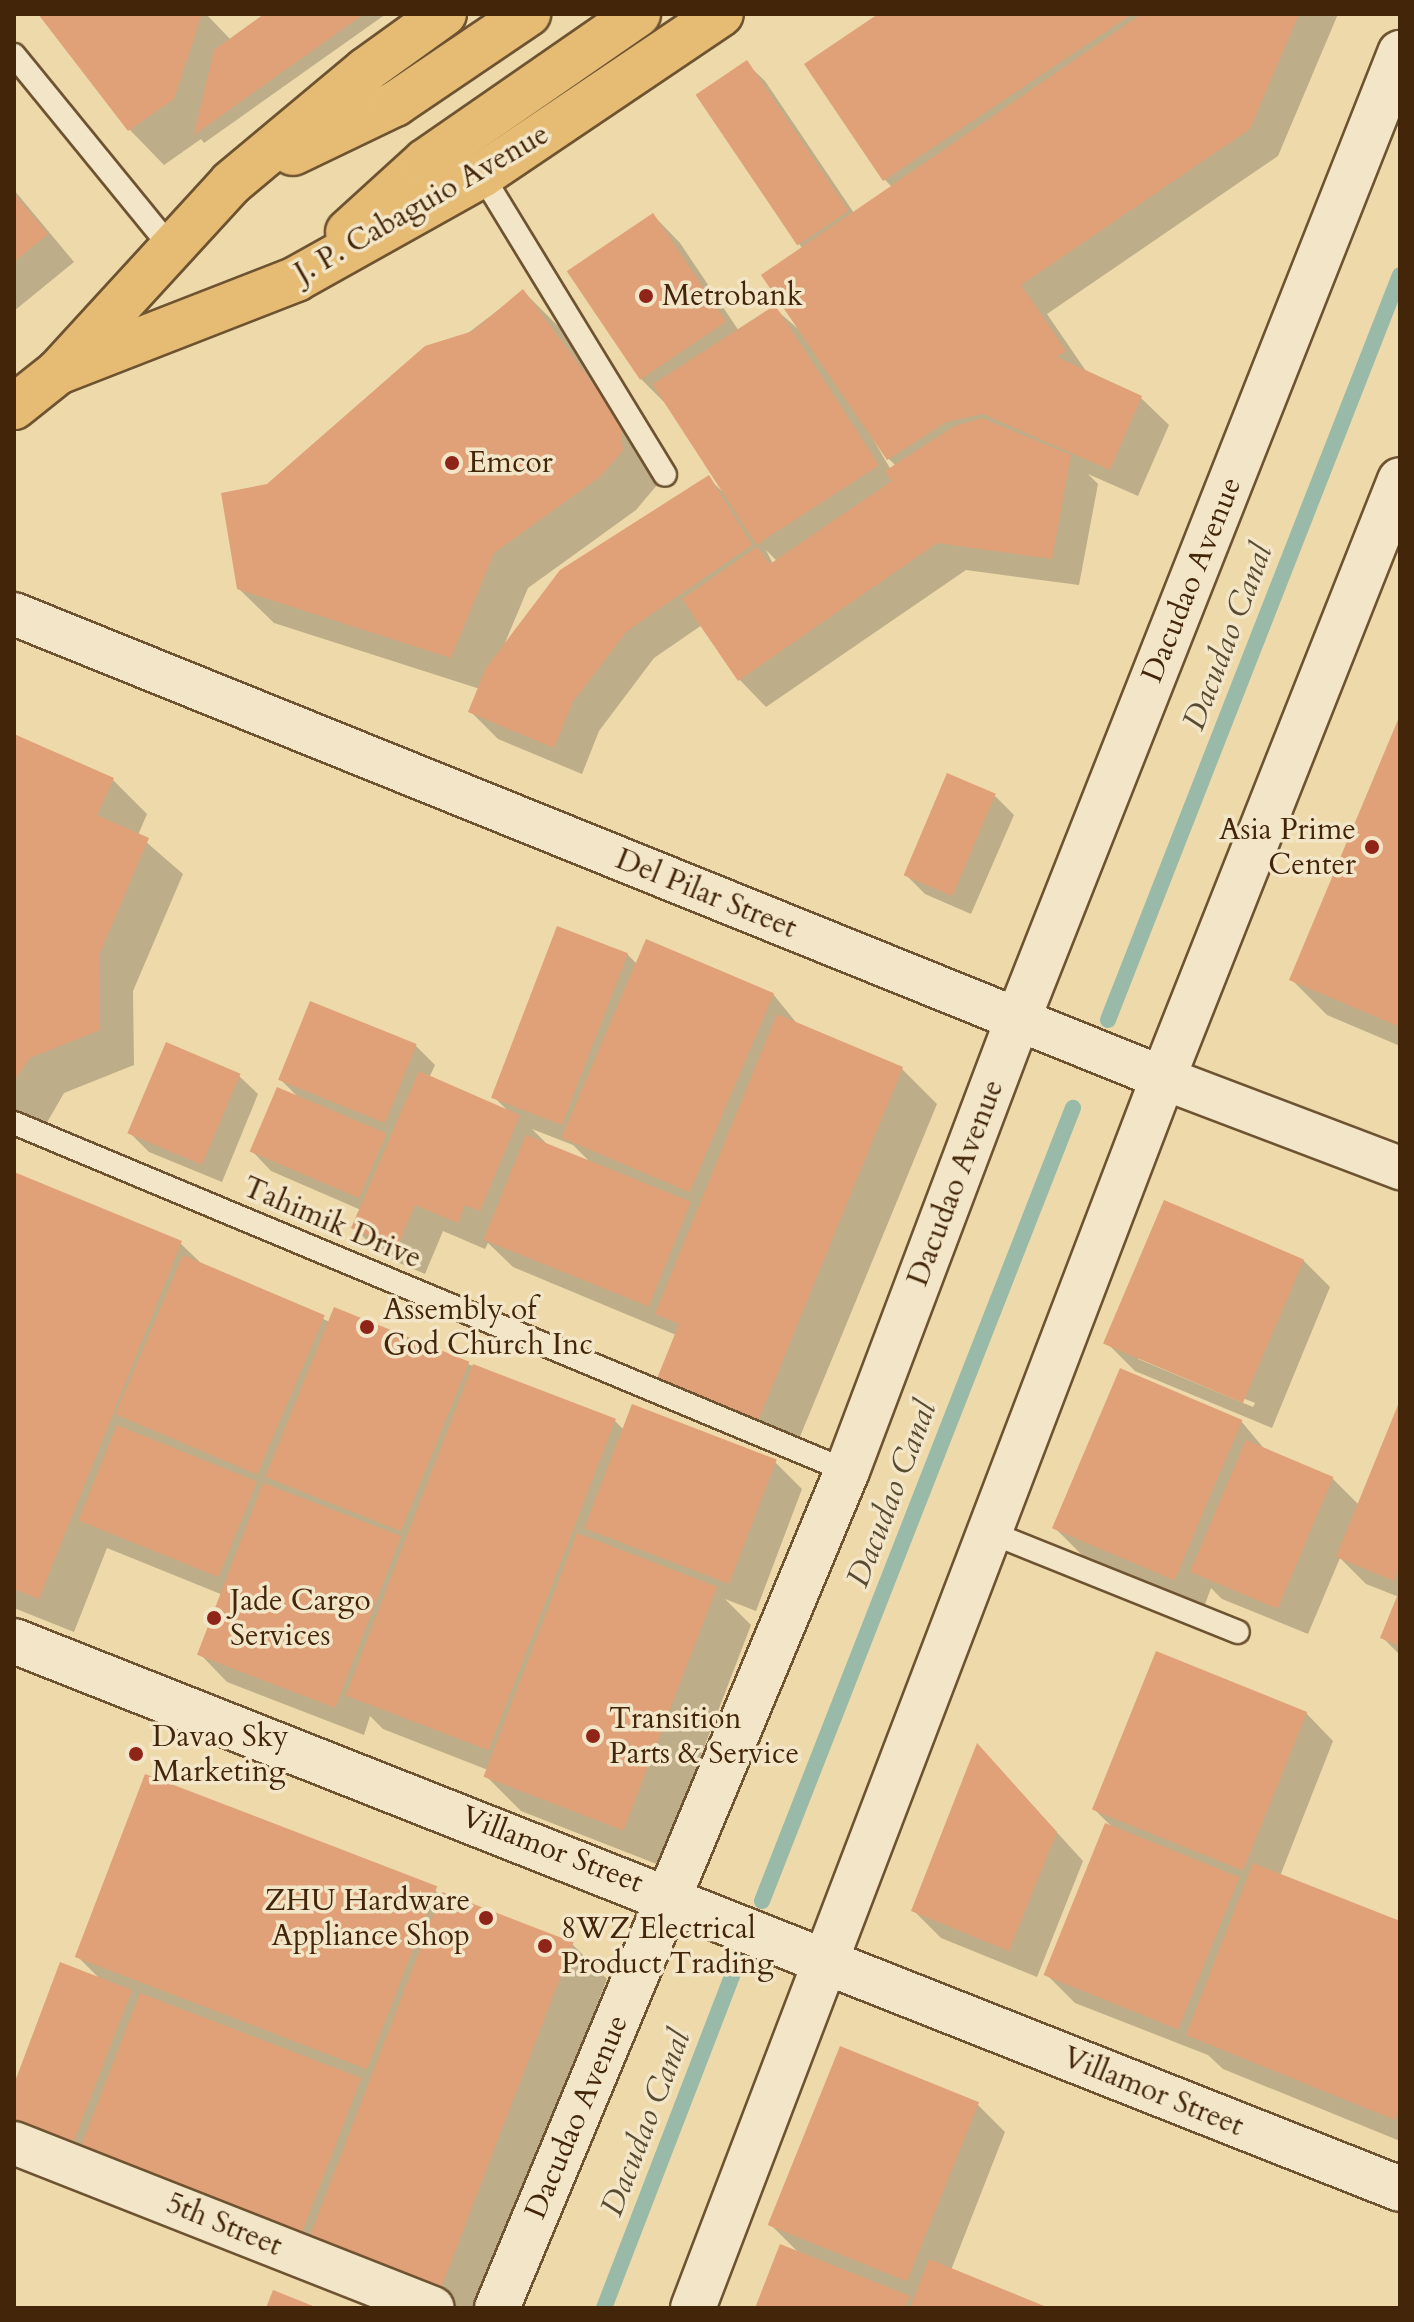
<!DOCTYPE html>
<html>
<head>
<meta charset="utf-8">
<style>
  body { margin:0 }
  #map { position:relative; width:1414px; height:2322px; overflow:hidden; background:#edd9aa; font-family:Cardo,serif }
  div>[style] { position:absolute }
  .shadow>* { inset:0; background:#0003 }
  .stream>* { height:16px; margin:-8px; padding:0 8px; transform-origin:8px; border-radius:8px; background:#99baa8 }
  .building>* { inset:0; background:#e0a178; transform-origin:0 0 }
  .roads { filter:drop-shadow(2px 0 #6e5331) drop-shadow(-2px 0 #6e5331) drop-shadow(0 2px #6e5331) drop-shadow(0 -2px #6e5331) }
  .lane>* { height:22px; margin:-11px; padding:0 11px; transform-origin:11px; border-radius:11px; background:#f3e6c8 }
  .street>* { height:42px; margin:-21px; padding:0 21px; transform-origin:21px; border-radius:21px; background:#f3e6c8 }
  .secondary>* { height:44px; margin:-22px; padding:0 22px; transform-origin:22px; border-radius:22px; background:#f3e6c8 }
  .primary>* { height:44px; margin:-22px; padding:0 22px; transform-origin:22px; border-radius:22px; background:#e6bc75 }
  .dots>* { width:22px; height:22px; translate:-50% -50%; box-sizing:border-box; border:4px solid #f3e6c8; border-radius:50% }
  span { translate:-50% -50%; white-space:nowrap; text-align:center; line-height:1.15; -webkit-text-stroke:7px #f3e6c8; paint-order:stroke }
  .street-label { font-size:30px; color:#432609 }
  .poi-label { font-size:30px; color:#432609 }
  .left { translate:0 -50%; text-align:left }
  .right { translate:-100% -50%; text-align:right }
  .water-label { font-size:32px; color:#584b31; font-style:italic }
  .frame { position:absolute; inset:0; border:16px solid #432609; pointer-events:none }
</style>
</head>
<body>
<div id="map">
  <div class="shadow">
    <i style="clip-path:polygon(40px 14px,206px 14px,231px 40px,267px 14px,386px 14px,204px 143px,201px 139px,164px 165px,130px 130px)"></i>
    <i style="clip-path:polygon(evenodd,881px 14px,1338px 14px,1278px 156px,1047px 314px,1088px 374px,1141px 398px,1169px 425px,1138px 496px,1088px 474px,1098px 484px,1079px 585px,966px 570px,766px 707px,739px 679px,702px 625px,654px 658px,599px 731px,582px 774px,498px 739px,471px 712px,480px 689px,274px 623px,238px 588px,268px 486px,523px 291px,558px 326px,654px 457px,657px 485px,636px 510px,528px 588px,505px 643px,708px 478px,725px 494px,668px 406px,640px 378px,653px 215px,680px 243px,739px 331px,774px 308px,804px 334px,802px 248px,698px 95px,746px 63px,765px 81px,854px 213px,892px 187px,885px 180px,881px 14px,862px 420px,888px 458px,897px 467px,891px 470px,862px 420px,881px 14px,766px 550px,777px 561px,773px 564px,766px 550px)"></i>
    <i style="clip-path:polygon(14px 190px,74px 262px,14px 311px)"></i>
    <i style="clip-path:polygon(1400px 720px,1400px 1046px,1327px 1015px,1292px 980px)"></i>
    <i style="clip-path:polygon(14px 739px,112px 779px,147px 814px,138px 835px,183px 874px,133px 991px,134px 1065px,64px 1093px,38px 1138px,14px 1128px)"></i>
    <i style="clip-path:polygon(995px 796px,1014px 815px,971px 914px,925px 894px,906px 875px)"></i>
    <i style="clip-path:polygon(evenodd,627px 954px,638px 965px,773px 994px,799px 1026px,902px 1069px,937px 1104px,790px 1461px,691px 1420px,656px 1386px,676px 1335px,513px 1267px,488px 1243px,485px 1249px,443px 1231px,425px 1274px,381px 1255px,354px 1227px,361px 1210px,271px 1171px,253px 1152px,300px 1099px,281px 1080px,416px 1046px,435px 1065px,429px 1078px,510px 1113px,496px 1099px,627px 954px,532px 1129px,573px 1145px,592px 1164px,547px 1144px,532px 1129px)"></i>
    <i style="clip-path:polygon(239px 1076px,258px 1094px,222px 1182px,149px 1152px,130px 1133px)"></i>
    <i style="clip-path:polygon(14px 1175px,180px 1243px,204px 1266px,330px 1322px,468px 1364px,615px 1421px,624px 1430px,775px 1462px,802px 1489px,756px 1611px,725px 1599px,751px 1625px,659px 1865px,521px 1811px,486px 1776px,488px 1770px,383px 1729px,370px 1716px,364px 1735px,227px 1682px,200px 1654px,223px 1595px,107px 1548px,74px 1632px,14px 1608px)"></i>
    <i style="clip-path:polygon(evenodd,1303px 1260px,1330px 1287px,1272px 1428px,1135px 1371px,1107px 1343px,1303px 1260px,1138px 1355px,1255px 1403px,1253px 1407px,1138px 1359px,1138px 1355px)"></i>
    <i style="clip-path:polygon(1400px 1405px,1400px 1655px,1382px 1637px,1399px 1597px,1366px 1584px,1340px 1558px,1308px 1634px,1222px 1599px,1211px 1588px,1204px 1607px,1083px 1556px,1056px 1529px,1241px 1421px,1267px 1452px,1333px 1479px,1359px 1505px)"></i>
    <i style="clip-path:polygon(1306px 1713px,1333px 1741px,1280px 1876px,1400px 1924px,1400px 2141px,1223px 2069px,1208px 2055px,1075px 2003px,1047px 1975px,1114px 1829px,1095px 1810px)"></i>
    <i style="clip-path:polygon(978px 1746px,1083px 1861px,1037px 1977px,941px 1938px,913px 1910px)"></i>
    <i style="clip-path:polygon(435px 1890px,442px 1897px,572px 1944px,607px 1979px,481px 2308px,390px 2308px,14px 2124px,14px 2090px,102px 1981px,77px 1956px)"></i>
    <i style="clip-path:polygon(977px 2104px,1005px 2132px,951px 2270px,1044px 2308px,758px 2308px,800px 2254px,771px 2225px)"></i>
  </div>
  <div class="stream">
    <i style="left:1108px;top:1020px;width:800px;rotate:-68.6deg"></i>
    <i style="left:762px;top:1901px;width:852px;rotate:-68.59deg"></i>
    <i style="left:604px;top:2308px;width:375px;rotate:-68.9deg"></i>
  </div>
  <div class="building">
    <i style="clip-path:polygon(38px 14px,202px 14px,174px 99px,128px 131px)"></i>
    <i style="clip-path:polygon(264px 14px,364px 14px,194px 135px,214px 50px)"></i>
    <i style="clip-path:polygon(878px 14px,1132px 14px,883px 181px,804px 64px)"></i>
    <i style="clip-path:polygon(1142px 14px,1299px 14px,1250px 129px,1021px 285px,1066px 351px,1057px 357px,1142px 396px,1110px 470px,983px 414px,946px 422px,887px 460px,761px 275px)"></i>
    <i style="left:747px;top:60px;width:182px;height:62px;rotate:56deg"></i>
    <i style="clip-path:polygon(14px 193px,48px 234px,14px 262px)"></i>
    <i style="left:653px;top:213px;width:131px;height:104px;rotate:56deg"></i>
    <i style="clip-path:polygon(523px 289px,620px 420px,623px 450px,601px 476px,494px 553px,451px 658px,237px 589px,221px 493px,267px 484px,425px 346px,473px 331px)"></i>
    <i style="left:775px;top:305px;width:191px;height:146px;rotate:57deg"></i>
    <i style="clip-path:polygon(982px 418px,1071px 455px,1052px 559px,937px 543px,738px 681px,682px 599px,757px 547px,770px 564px,892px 481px,885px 471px,955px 426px)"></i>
    <i style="clip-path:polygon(709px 475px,752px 545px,627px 631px,572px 703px,554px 748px,468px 712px,486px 668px,560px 570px)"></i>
    <i style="clip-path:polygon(1400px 715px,1400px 1027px,1289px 980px)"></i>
    <i style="clip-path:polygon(14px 734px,114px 778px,97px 815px,149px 838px,99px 955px,100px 1030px,30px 1058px,14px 1081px)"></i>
    <i style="left:947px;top:773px;width:53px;height:111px;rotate:23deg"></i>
    <i style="left:557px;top:926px;width:76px;height:184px;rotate:21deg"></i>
    <i style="left:646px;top:939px;width:139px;height:216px;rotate:23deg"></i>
    <i style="left:310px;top:1001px;width:115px;height:85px;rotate:22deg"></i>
    <i style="clip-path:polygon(777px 1014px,903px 1067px,755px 1428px,654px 1386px,679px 1324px,655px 1314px)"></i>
    <i style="left:166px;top:1042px;width:81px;height:99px;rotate:23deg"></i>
    <i style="clip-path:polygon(419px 1071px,520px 1115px,480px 1211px,465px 1205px,458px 1223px,415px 1205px,397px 1248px,351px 1228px)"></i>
    <i style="left:277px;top:1087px;width:119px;height:70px;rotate:23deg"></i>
    <i style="left:526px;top:1135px;width:178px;height:113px;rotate:22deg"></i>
    <i style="clip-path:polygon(14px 1172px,182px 1241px,39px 1599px,14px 1589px)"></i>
    <i style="left:1164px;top:1200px;width:152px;height:156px;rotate:23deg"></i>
    <i style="left:183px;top:1255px;width:154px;height:173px;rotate:23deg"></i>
    <i style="left:334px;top:1307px;width:146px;height:183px;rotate:22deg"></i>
    <i style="left:473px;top:1364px;width:153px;height:355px;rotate:21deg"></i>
    <i style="left:1120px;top:1368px;width:133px;height:174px;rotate:23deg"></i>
    <i style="clip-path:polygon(1400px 1400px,1400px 1565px,1394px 1581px,1336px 1557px)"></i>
    <i style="left:632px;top:1404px;width:155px;height:133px;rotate:21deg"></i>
    <i style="left:117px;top:1425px;width:151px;height:103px;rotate:22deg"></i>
    <i style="left:1246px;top:1440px;width:95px;height:143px;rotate:23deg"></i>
    <i style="left:263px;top:1483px;width:148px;height:184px;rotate:21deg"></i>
    <i style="left:577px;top:1533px;width:150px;height:261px;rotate:21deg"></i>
    <i style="clip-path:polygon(1400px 1589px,1400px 1646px,1380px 1638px)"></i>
    <i style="left:1156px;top:1651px;width:163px;height:171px;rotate:22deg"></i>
    <i style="clip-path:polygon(977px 1743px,1057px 1832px,1009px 1951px,911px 1911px)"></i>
    <i style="left:145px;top:1774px;width:313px;height:196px;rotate:21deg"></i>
    <i style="left:1105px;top:1823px;width:145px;height:164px;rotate:22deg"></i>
    <i style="clip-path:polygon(1253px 1863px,1400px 1921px,1400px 2106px,1395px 2120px,1186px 2035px)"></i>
    <i style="left:442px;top:1892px;width:141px;height:388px;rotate:21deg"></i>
    <i style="clip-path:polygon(60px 1962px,132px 1990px,73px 2143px,14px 2119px,14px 2084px)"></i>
    <i style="left:140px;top:1993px;width:237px;height:173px;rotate:21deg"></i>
    <i style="left:840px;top:2046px;width:150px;height:193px;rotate:22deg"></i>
    <i style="clip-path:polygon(780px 2244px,910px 2296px,905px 2308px,755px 2308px)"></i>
    <i style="clip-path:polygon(929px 2259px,1049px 2308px,910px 2308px)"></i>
    <i style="clip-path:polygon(273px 2290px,318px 2308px,266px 2308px)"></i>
  </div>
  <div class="roads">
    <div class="lane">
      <i style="left:14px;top:55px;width:245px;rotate:50.8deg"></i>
      <i style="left:482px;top:175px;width:351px;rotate:58.6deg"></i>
      <i style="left:14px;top:1123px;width:903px;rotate:22.67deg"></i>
      <i style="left:989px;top:1532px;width:268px;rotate:21.9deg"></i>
    </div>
    <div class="street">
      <i style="left:14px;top:614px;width:1239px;rotate:21.99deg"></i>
      <i style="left:1163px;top:1078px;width:254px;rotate:20.8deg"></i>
      <i style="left:14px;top:2143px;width:450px;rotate:21.5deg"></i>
    </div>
    <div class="secondary">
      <i style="left:14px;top:1641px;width:1490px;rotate:21.57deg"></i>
      <i style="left:497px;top:2308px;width:907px;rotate:-67.31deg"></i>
      <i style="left:847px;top:1471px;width:483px;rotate:-69.3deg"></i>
      <i style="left:1018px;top:1019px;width:1039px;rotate:-68.42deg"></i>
      <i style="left:693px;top:2308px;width:1317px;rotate:-69.09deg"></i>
      <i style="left:1163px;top:1078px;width:643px;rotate:-68.38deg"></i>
    </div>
    <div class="primary">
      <i style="left:293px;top:153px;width:113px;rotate:-25.7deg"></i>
      <i style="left:395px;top:104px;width:161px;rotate:-34.1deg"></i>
      <i style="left:348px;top:232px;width:105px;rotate:-42.3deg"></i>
      <i style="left:426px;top:161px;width:258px;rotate:-34.7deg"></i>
      <i style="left:58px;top:372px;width:256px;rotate:-21.3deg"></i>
      <i style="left:296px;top:279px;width:213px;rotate:-29.2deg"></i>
      <i style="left:482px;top:175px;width:288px;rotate:-34deg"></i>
      <i style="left:14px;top:407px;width:56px;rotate:-38.5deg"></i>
      <i style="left:58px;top:372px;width:256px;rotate:-47.5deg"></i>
      <i style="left:231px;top:183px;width:176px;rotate:-39.9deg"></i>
      <i style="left:366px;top:70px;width:96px;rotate:-35.7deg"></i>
    </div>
  </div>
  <div class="dots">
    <i style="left:646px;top:296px;background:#8f2418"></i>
    <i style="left:452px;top:463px;background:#8f2418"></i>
    <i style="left:1372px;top:847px;background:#8f2418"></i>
    <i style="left:367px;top:1327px;background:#8f2418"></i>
    <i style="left:214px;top:1618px;background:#8f2418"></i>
    <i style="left:593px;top:1736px;background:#8f2418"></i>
    <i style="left:136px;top:1754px;background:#8f2418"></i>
    <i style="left:486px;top:1918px;background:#8f2418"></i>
    <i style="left:545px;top:1946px;background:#8f2418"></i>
  </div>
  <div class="street-label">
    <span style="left:422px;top:204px;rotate:-30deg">J. P. Cabaguio Avenue</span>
    <span style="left:1192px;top:580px;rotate:-68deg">Dacudao Avenue</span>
    <span style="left:706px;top:894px;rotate:22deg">Del Pilar Street</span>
    <span style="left:956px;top:1183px;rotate:-69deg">Dacudao Avenue</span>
    <span style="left:332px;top:1223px;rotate:23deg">Tahimik Drive</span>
    <span style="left:552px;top:1850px;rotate:21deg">Villamor Street</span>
    <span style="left:1153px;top:2092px;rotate:22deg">Villamor Street</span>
    <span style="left:577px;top:2117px;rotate:-67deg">Dacudao Avenue</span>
    <span style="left:224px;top:2225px;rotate:22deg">5th Street</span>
  </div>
  <div class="poi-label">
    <span class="left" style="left:662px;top:296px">Metrobank</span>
    <span class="left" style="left:468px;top:463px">Emcor</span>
    <span class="right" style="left:1356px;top:847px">Asia Prime<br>Center</span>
    <span class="left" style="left:383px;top:1327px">Assembly of<br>God Church Inc</span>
    <span class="left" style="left:230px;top:1618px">Jade Cargo<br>Services</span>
    <span class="left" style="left:609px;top:1736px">Transition<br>Parts &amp; Service</span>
    <span class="left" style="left:152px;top:1754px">Davao Sky<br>Marketing</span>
    <span class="right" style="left:470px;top:1918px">ZHU Hardware<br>Appliance Shop</span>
    <span class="left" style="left:561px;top:1946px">8WZ Electrical<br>Product Trading</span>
  </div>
  <div class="water-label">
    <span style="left:1228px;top:637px;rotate:-69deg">Dacudao Canal</span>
    <span style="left:892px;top:1494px;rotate:-69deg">Dacudao Canal</span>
    <span style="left:646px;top:2123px;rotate:-69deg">Dacudao Canal</span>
  </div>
  <div class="frame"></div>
</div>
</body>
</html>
